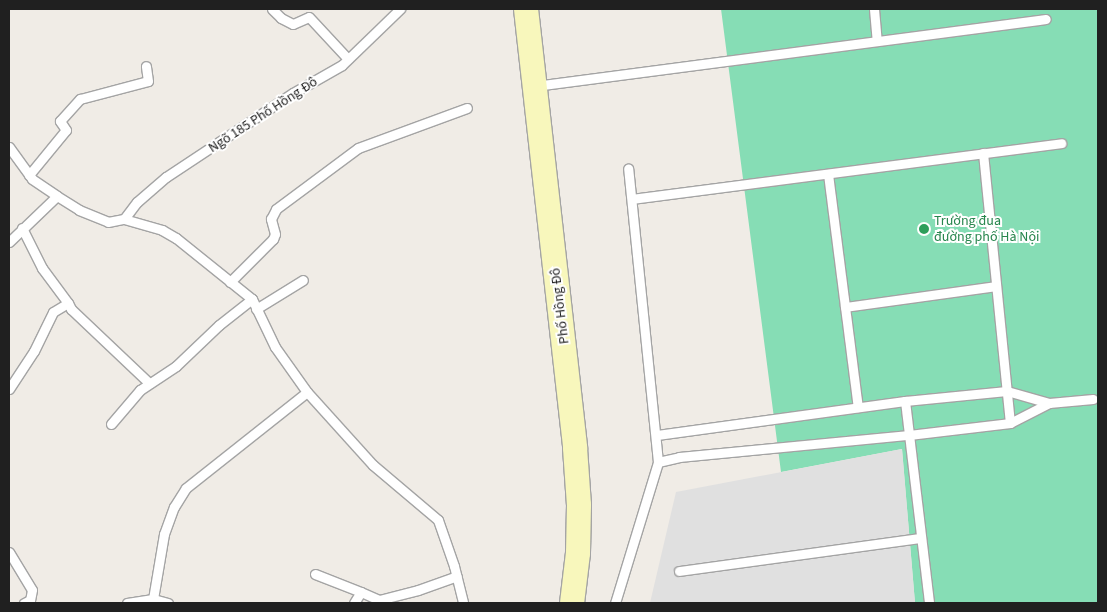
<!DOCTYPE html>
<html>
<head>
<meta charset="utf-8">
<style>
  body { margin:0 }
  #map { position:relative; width:1107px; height:612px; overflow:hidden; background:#f0ece6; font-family:"Source Sans 3",sans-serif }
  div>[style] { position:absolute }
  .pitch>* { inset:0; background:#86ddb5 }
  .parking>* { inset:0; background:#e0e0e0 }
  .roads { filter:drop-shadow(1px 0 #a4a4a4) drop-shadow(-1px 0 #a4a4a4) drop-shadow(0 1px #a4a4a4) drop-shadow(0 -1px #a4a4a4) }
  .lane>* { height:9px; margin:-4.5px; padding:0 4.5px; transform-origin:4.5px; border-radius:4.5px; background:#fff }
  .secondary>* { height:24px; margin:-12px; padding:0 12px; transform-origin:12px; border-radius:12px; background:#f8f7bc }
  .dots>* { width:14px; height:14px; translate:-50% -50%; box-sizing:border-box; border:2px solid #fff; border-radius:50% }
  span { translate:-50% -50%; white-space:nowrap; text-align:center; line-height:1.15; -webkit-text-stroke:4px #fff; paint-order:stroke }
  .street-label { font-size:14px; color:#202020 }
  .leisure-label { font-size:14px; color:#27864d }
  .left { translate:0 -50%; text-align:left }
  .frame { position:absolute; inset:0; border:10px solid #202020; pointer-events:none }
</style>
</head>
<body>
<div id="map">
  <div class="pitch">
    <i style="clip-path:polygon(721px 9px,1098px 9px,1098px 603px,915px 603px,902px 449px,781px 472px)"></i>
  </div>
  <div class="parking">
    <i style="clip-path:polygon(902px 449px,915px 603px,650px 603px,676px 492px)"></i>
  </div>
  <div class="roads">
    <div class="lane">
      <i style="left:272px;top:9px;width:13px;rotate:45deg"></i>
      <i style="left:281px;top:18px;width:13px;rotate:27deg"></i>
      <i style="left:293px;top:24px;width:17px;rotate:-24deg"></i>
      <i style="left:309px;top:17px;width:57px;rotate:47.1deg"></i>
      <i style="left:874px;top:9px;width:32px;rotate:85deg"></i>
      <i style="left:535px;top:86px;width:515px;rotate:-7.47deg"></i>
      <i style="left:9px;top:147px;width:39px;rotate:54deg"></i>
      <i style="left:32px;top:179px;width:30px;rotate:34deg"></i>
      <i style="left:57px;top:196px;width:26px;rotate:32deg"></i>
      <i style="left:79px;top:210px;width:31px;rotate:22deg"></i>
      <i style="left:108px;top:222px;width:16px;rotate:-11deg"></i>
      <i style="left:124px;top:219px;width:40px;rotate:16deg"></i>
      <i style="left:162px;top:230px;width:16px;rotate:30deg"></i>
      <i style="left:176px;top:238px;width:97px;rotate:38.8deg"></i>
      <i style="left:252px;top:299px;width:53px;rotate:64.4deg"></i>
      <i style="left:275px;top:347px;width:55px;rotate:54.6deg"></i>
      <i style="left:307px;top:392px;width:98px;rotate:47.9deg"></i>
      <i style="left:373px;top:465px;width:85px;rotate:40.2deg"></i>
      <i style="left:438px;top:520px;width:49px;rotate:70.8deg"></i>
      <i style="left:454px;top:566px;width:38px;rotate:76deg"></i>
      <i style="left:983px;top:153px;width:271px;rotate:84.3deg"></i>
      <i style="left:828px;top:174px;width:235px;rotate:82.7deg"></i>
      <i style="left:29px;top:175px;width:58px;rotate:-50.6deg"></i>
      <i style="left:66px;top:130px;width:11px;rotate:-124deg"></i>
      <i style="left:60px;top:121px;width:30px;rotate:-48deg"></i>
      <i style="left:80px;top:99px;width:70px;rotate:-14.8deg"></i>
      <i style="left:148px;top:81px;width:15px;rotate:-98deg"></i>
      <i style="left:632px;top:199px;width:433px;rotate:-7.4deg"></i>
      <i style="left:124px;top:219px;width:21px;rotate:-53deg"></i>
      <i style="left:137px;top:202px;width:38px;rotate:-41deg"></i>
      <i style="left:166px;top:177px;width:152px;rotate:-33.5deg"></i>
      <i style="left:293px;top:93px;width:56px;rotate:-29.7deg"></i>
      <i style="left:342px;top:65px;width:81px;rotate:-44deg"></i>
      <i style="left:22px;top:228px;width:45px;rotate:63.4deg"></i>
      <i style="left:42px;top:268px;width:44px;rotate:53.4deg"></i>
      <i style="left:9px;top:242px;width:66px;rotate:-43.8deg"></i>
      <i style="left:230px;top:282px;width:61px;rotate:-45deg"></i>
      <i style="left:273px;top:239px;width:5px;rotate:-68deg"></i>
      <i style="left:275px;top:234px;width:16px;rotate:-105deg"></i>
      <i style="left:271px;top:219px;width:11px;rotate:-63deg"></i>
      <i style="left:276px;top:209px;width:102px;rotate:-36.6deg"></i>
      <i style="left:358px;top:148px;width:116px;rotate:-20.2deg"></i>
      <i style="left:845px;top:307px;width:152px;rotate:-7.9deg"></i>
      <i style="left:256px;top:309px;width:55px;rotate:-31.7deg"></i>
      <i style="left:9px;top:389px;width:45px;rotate:-56.7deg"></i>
      <i style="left:34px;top:351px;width:43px;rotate:-64deg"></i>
      <i style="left:53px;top:312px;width:17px;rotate:-31deg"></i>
      <i style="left:68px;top:303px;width:7px;rotate:63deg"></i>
      <i style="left:71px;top:309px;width:108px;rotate:43.5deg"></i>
      <i style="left:905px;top:401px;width:203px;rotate:83.2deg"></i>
      <i style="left:111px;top:424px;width:45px;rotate:-49.5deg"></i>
      <i style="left:140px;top:390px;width:43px;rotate:-33.7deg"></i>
      <i style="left:176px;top:366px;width:59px;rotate:-43.6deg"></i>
      <i style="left:219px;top:325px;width:42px;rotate:-38.2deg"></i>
      <i style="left:657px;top:435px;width:250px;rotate:-7.8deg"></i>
      <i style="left:905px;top:401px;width:102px;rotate:-5.6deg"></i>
      <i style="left:1007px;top:391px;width:44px;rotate:15.9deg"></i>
      <i style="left:1049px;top:403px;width:44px;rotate:-5.2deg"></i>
      <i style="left:658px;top:462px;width:22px;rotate:-13deg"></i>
      <i style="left:679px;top:457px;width:231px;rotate:-5.5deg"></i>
      <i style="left:909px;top:435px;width:102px;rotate:-6.8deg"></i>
      <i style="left:1010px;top:423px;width:44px;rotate:-27.1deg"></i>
      <i style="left:9px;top:552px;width:44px;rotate:58.8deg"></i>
      <i style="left:32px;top:590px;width:10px;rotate:101deg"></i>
      <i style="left:30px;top:600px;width:7px;rotate:153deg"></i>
      <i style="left:679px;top:571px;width:244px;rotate:-7.8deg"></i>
      <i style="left:315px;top:574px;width:49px;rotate:21.4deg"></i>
      <i style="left:127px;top:603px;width:26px;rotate:-9deg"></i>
      <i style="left:168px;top:603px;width:16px;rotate:-165deg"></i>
      <i style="left:153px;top:599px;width:66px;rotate:-80.4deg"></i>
      <i style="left:164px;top:534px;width:29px;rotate:-70deg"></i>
      <i style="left:174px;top:507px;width:22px;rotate:-58deg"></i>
      <i style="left:186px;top:488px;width:154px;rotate:-38.4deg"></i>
      <i style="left:354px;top:603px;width:13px;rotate:-58deg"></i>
      <i style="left:361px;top:592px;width:20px;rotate:24deg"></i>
      <i style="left:379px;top:600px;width:40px;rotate:-14.4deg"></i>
      <i style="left:418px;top:590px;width:41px;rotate:-19.7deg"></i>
      <i style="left:615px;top:603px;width:147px;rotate:-73deg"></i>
      <i style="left:658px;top:462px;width:295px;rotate:-95.8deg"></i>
    </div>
    <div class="secondary">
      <i style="left:526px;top:9px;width:442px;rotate:83.6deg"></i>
      <i style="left:575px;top:448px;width:57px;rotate:86deg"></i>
      <i style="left:579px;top:505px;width:48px;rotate:91.2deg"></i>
      <i style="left:578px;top:553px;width:50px;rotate:96.8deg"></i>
    </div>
  </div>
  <div class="dots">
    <i style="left:924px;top:229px;background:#2e9e5b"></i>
  </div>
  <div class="street-label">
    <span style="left:263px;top:115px;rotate:-33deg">Ngõ 185 Phố Hồng Đô</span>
    <span style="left:560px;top:306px;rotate:-97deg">Phố Hồng Đô</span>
  </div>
  <div class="leisure-label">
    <span class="left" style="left:934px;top:229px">Trường đua<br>đường phố Hà Nội</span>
  </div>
  <div class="frame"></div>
</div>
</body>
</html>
